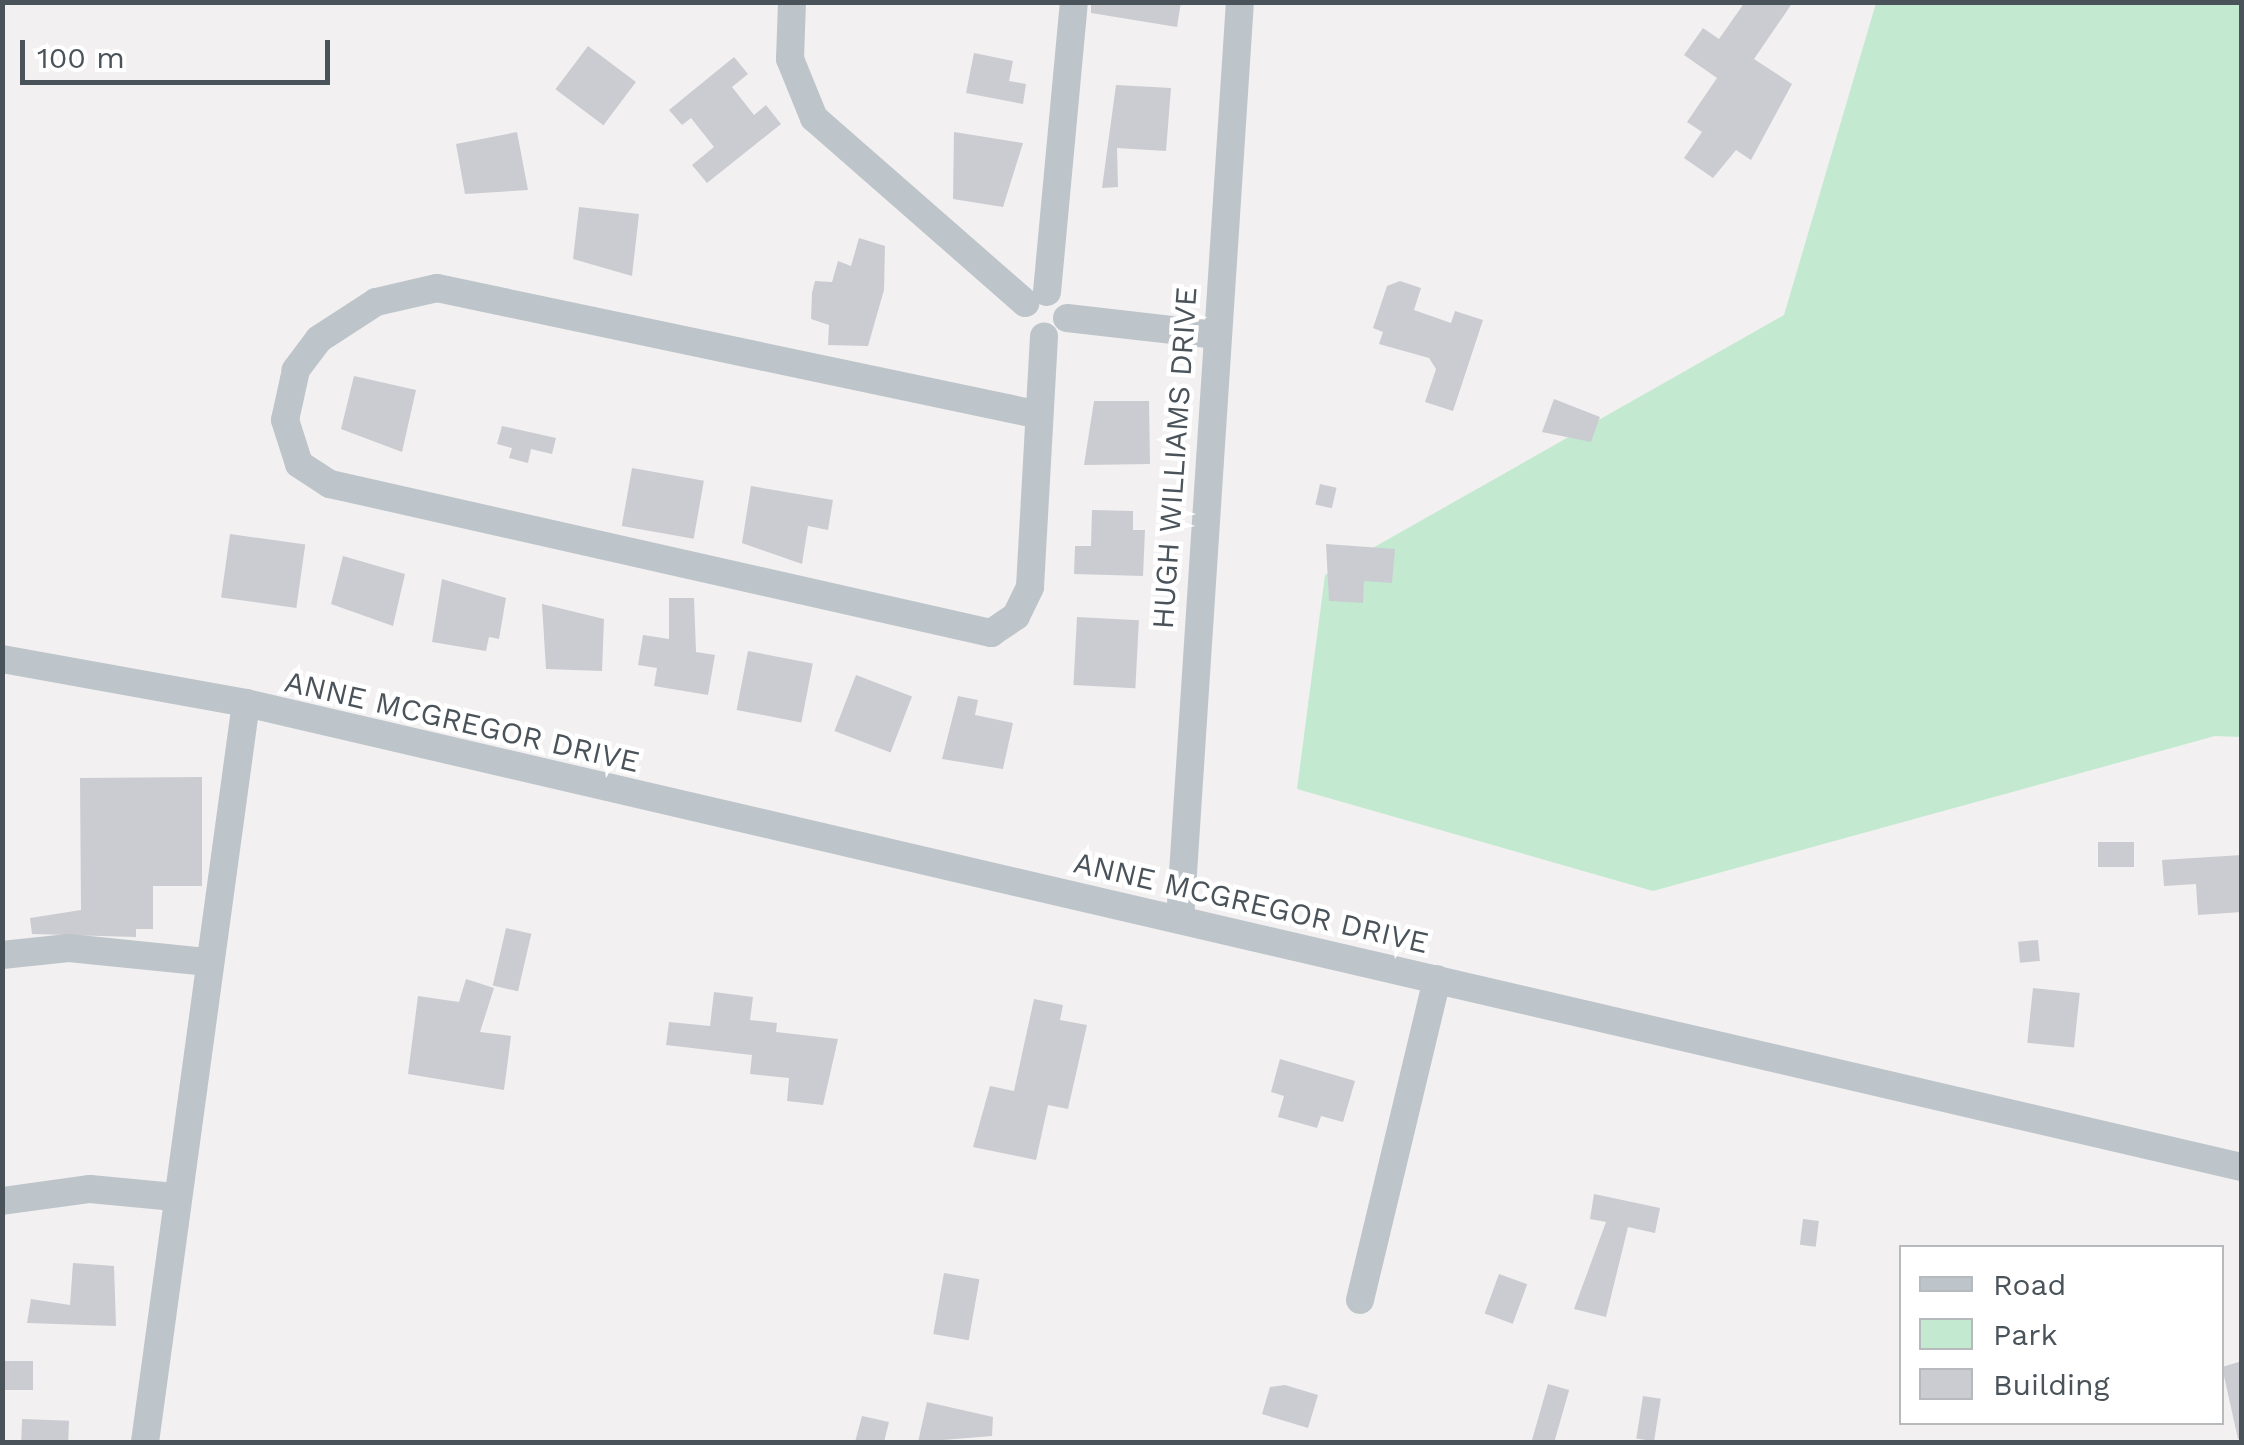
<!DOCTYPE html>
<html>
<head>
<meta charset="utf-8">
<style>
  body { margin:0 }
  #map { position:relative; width:2244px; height:1445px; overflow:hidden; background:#f2f0f0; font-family:"Work Sans",sans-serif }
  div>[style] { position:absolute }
  .green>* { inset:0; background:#c3ead0 }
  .building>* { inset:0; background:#cbccd1; transform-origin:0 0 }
  .minor>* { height:28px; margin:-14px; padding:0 14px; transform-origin:14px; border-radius:14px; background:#bdc4ca }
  span { translate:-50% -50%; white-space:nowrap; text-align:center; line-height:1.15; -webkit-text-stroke:9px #fff; paint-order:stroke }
  .street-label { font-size:30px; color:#4a535a }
  .frame { position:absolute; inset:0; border:5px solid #4a535a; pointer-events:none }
  .legend { position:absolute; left:1899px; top:1245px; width:325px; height:180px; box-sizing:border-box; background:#fff; border:2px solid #b7babd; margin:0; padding:12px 18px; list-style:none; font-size:30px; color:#4a535a }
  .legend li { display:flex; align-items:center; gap:20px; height:50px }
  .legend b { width:50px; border:2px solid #b7babd }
  .scale { position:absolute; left:20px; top:40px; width:310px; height:45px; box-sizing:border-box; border:5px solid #4a535a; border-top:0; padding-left:12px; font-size:30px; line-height:35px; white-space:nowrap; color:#4a535a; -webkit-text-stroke:8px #fff; paint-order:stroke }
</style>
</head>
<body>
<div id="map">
  <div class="green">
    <i style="clip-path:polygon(1876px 3px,2241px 3px,2241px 737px,2215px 736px,1653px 891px,1297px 789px,1325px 575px,1784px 315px)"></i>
  </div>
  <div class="building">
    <i style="clip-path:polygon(1091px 2px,1181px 2px,1177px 27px,1091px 13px)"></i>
    <i style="clip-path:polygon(1745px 2px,1793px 2px,1754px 59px,1792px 84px,1751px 160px,1736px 150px,1713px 178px,1684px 158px,1702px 132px,1687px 122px,1717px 78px,1684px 55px,1703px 28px,1719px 39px)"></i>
    <i style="left:588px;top:46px;width:60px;height:54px;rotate:37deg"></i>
    <i style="clip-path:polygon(974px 53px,1013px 61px,1009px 81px,1026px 84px,1023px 104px,966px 93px)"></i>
    <i style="clip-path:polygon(734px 57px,748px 74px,732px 87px,754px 115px,766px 105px,781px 124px,707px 183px,692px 165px,714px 147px,691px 118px,682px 125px,669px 110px)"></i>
    <i style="clip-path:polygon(1116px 85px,1171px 88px,1166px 151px,1117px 148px,1118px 187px,1102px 188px)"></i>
    <i style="clip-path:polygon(517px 132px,528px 190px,465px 194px,456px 144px)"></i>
    <i style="clip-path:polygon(954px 132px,1023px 143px,1003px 207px,953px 199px)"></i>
    <i style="clip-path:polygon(579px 207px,639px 214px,632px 276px,573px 259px)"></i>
    <i style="clip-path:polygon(859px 238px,885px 246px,884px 290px,868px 346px,828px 345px,829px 325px,811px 319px,812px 293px,815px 281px,832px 282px,838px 261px,851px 266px)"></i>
    <i style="clip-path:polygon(1400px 281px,1421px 288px,1414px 310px,1451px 323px,1455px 311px,1483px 320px,1453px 411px,1425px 402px,1436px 369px,1429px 358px,1379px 344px,1383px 332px,1373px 328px,1387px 286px)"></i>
    <i style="clip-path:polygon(354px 376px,416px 390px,402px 452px,341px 429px)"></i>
    <i style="clip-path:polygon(1554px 399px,1600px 417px,1591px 442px,1542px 432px)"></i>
    <i style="clip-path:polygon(1094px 401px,1149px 401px,1150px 464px,1084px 465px)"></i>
    <i style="clip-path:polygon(502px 426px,556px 438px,552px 454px,531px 449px,528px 463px,509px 458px,512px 448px,497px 444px)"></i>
    <i style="left:632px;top:468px;width:73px;height:59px;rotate:10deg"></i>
    <i style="left:1320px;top:484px;width:17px;height:21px;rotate:13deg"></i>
    <i style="clip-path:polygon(751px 486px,833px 500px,828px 530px,808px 526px,802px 564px,742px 543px)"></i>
    <i style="clip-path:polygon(1092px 510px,1133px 511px,1133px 530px,1145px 530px,1143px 576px,1074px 574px,1075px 546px,1091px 546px)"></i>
    <i style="left:230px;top:534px;width:76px;height:64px;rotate:8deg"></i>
    <i style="clip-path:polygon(1326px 544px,1395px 549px,1392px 583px,1364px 581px,1363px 603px,1329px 601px)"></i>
    <i style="clip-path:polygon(343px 556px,405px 574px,393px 626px,331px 604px)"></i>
    <i style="clip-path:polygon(442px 579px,506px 598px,499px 639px,489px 637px,486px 651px,432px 642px)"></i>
    <i style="clip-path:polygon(669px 598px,694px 598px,696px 652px,715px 655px,708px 695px,654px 686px,657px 668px,638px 665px,643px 635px,669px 639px)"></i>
    <i style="clip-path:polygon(542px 604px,604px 619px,602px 671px,546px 669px)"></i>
    <i style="left:1077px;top:617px;width:62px;height:68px;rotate:3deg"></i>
    <i style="left:748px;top:651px;width:66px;height:60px;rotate:11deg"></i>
    <i style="left:856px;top:675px;width:60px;height:60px;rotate:21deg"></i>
    <i style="clip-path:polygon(958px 696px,978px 700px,975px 715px,1013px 723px,1003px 769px,942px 759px)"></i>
    <i style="clip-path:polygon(202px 777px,202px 886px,153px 886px,153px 929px,136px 929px,136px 937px,32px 934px,30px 918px,81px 910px,80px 778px)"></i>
    <i style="left:2098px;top:842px;width:36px;height:25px"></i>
    <i style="clip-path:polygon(2242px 855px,2242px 912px,2198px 915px,2196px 884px,2164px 886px,2162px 860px)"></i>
    <i style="left:506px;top:928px;width:26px;height:59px;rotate:13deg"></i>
    <i style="left:2038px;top:940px;width:21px;height:20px;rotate:85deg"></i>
    <i style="clip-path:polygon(466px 979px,494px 988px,480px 1032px,511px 1036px,504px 1090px,408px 1074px,418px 996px,459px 1002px)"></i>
    <i style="left:2033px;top:988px;width:47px;height:55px;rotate:6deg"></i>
    <i style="clip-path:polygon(714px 992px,753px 997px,750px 1020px,777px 1023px,776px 1032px,838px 1039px,823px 1105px,787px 1101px,789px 1078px,750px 1074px,752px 1055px,666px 1045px,669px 1022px,710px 1026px)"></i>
    <i style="clip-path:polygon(1034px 999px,1063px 1005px,1060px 1020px,1087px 1025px,1068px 1109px,1048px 1105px,1036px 1160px,973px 1147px,990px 1086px,1014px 1091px)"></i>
    <i style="clip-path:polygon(1280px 1059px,1355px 1081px,1343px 1122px,1321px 1116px,1317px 1128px,1278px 1117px,1284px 1096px,1271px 1092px)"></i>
    <i style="clip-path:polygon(1594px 1194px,1660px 1208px,1655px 1233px,1628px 1227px,1606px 1317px,1574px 1309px,1606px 1222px,1590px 1219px)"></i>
    <i style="left:1803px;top:1219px;width:16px;height:26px;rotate:7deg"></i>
    <i style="clip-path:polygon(73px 1263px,114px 1266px,116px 1326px,27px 1323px,31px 1299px,70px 1305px)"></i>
    <i style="left:944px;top:1273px;width:36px;height:62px;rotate:10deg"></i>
    <i style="left:1499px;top:1274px;width:30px;height:42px;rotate:20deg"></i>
    <i style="left:2px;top:1361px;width:31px;height:29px"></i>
    <i style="clip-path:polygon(2242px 1361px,2242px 1438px,2238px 1439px,2222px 1367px)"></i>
    <i style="left:1548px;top:1384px;width:22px;height:60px;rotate:16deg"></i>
    <i style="clip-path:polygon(1285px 1385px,1318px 1395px,1308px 1428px,1262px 1414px,1270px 1387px)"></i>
    <i style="left:1643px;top:1396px;width:18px;height:43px;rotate:9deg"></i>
    <i style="clip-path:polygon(927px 1402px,993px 1417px,992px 1436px,918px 1442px)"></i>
    <i style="clip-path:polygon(862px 1416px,889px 1422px,884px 1442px,855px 1442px)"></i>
    <i style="left:22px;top:1419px;width:47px;height:23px;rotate:2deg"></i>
  </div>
  <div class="minor">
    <i style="left:792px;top:2px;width:57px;rotate:92deg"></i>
    <i style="left:790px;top:59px;width:64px;rotate:67.9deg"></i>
    <i style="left:814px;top:118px;width:281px;rotate:41.2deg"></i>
    <i style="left:1047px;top:292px;width:291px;rotate:-84.7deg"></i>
    <i style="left:1067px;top:318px;width:151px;rotate:6.5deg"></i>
    <i style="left:1035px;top:414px;width:611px;rotate:-168.1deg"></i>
    <i style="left:437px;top:288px;width:63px;rotate:167.1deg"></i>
    <i style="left:376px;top:302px;width:68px;rotate:147deg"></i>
    <i style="left:319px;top:339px;width:39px;rotate:127deg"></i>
    <i style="left:296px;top:370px;width:51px;rotate:102.4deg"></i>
    <i style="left:285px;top:420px;width:46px;rotate:72.3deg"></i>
    <i style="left:299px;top:464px;width:37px;rotate:33deg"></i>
    <i style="left:330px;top:484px;width:678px;rotate:12.7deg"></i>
    <i style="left:991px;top:633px;width:30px;rotate:-34deg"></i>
    <i style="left:1016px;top:616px;width:32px;rotate:-64deg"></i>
    <i style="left:1030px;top:587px;width:251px;rotate:-86.8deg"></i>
    <i style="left:2px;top:659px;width:248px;rotate:10.2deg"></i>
    <i style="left:246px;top:703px;width:2049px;rotate:13.09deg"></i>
    <i style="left:1180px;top:919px;width:919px;rotate:-86.26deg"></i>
    <i style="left:2px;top:955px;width:67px;rotate:-6deg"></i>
    <i style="left:69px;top:948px;width:140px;rotate:5.8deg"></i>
    <i style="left:2px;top:1201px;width:89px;rotate:-7.8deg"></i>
    <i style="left:90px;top:1189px;width:85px;rotate:5.4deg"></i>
    <i style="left:1360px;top:1300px;width:330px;rotate:-76.5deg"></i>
    <i style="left:145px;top:1442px;width:746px;rotate:-82.22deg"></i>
  </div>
  <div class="street-label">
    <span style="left:1175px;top:458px;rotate:-86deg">HUGH WILLIAMS DRIVE</span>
    <span style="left:462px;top:722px;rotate:13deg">ANNE MCGREGOR DRIVE</span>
    <span style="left:1251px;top:903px;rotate:13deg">ANNE MCGREGOR DRIVE</span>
  </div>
  <div class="frame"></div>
  <ul class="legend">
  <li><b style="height:12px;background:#bdc4ca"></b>Road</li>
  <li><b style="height:28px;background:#c3ead0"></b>Park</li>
  <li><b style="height:28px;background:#cbccd1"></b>Building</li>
  </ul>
  <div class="scale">100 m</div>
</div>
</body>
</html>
